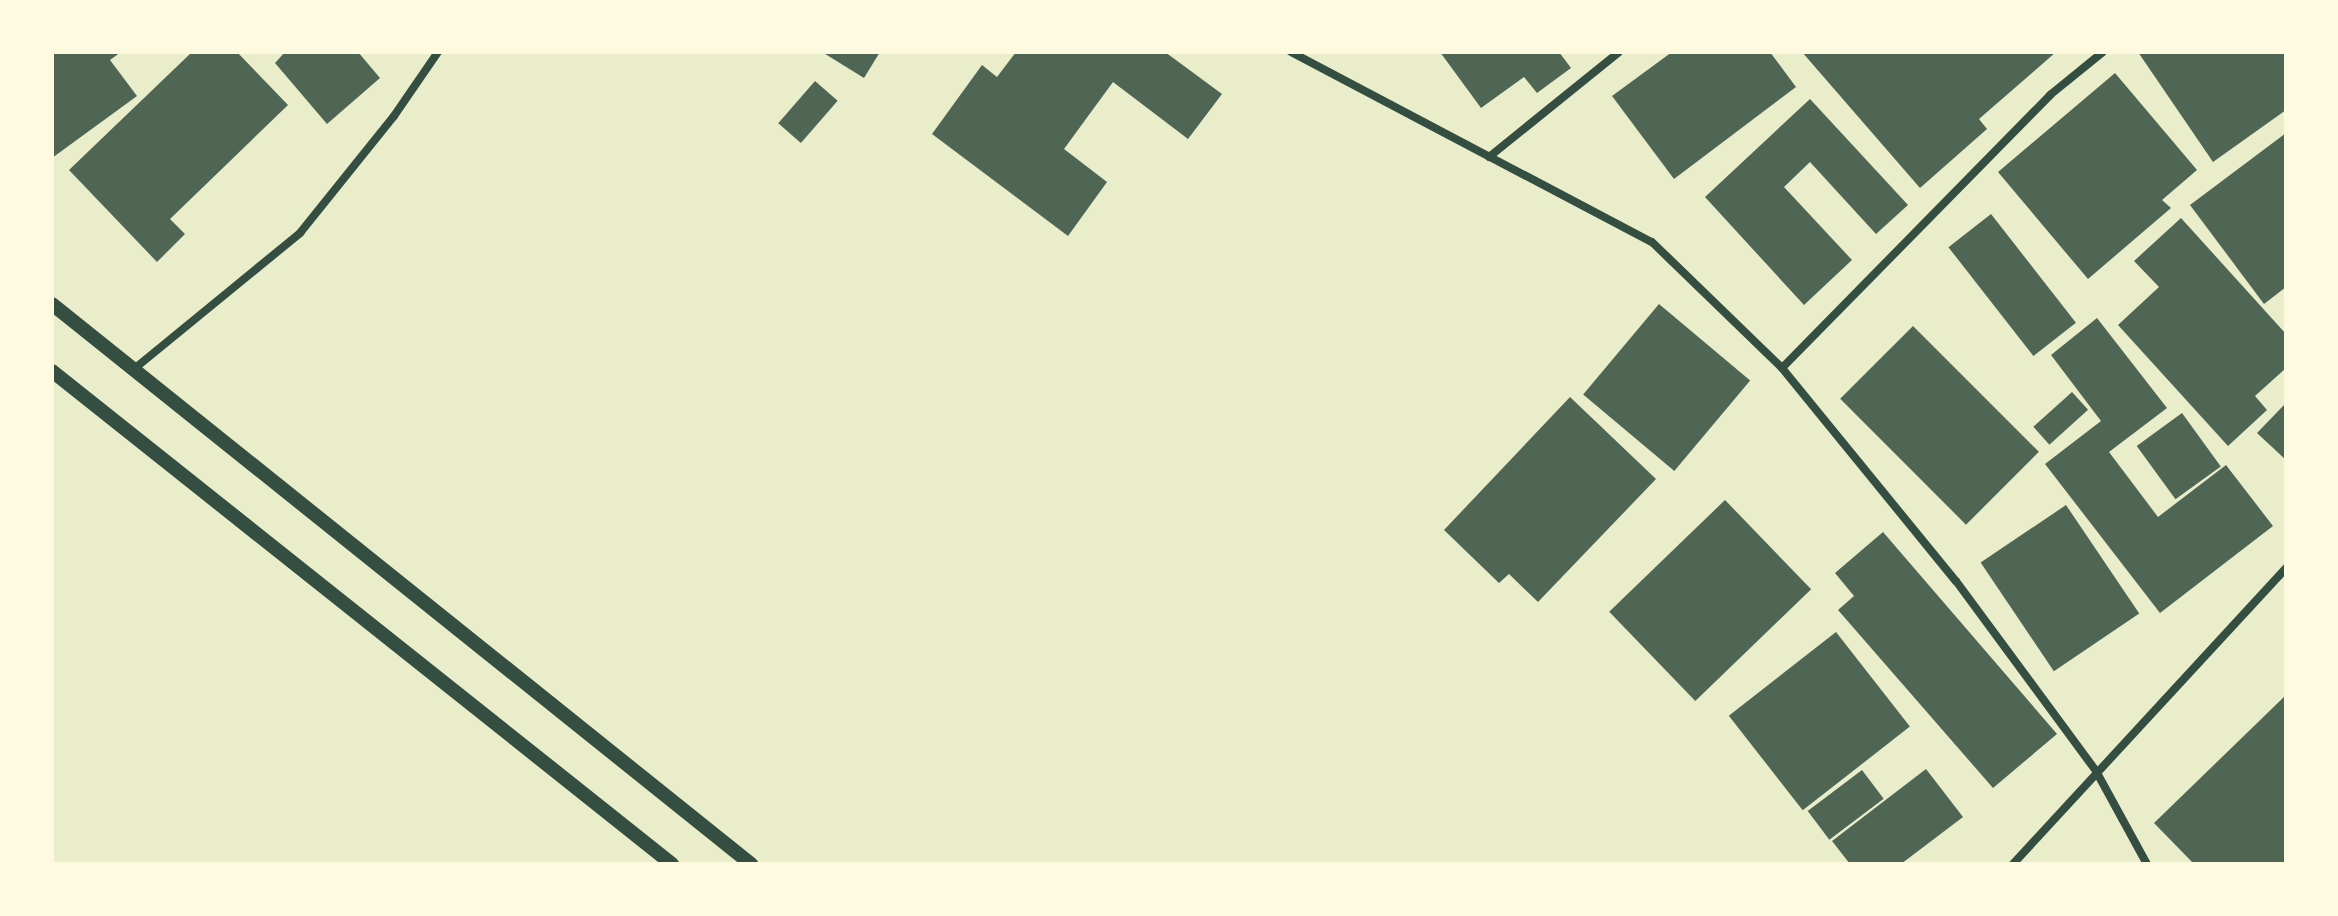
<!DOCTYPE html>
<html>
<head>
<meta charset="utf-8">
<style>
  body { margin:0 }
  #map { position:relative; width:2338px; height:916px; overflow:hidden; background:#e9edc9; font-family:Montserrat,sans-serif }
  div>[style] { position:absolute }
  .building>* { inset:0; background:#4f6655; transform-origin:0 0 }
  .minor>* { height:8px; margin:-4px; padding:0 4px; transform-origin:4px; border-radius:4px; background:#344e41 }
  .tertiary>* { height:14px; margin:-7px; padding:0 7px; transform-origin:7px; border-radius:7px; background:#344e41 }
  span { translate:-50% -50%; white-space:nowrap; text-align:center; line-height:1.15; -webkit-text-stroke:7px #fefae0; paint-order:stroke }
  .frame { position:absolute; inset:0; border:54px solid #fefae0; pointer-events:none }
</style>
</head>
<body>
<div id="map">
  <div class="building">
    <i style="clip-path:polygon(52px 52px,121px 52px,110px 60px,137px 96px,52px 158px)"></i>
    <i style="clip-path:polygon(192px 52px,237px 52px,288px 105px,170px 219px,185px 234px,157px 262px,69px 170px)"></i>
    <i style="clip-path:polygon(285px 52px,358px 52px,380px 78px,327px 124px,275px 63px)"></i>
    <i style="clip-path:polygon(822px 52px,880px 52px,864px 78px)"></i>
    <i style="clip-path:polygon(1016px 52px,1165px 52px,1222px 94px,1188px 139px,1113px 82px,1064px 149px,1107px 182px,1068px 236px,932px 134px,982px 65px,997px 77px)"></i>
    <i style="clip-path:polygon(1440px 52px,1559px 52px,1571px 68px,1537px 93px,1524px 77px,1481px 108px)"></i>
    <i style="clip-path:polygon(1672px 52px,1770px 52px,1796px 87px,1674px 179px,1612px 96px)"></i>
    <i style="clip-path:polygon(1802px 52px,2056px 52px,1979px 119px,1987px 129px,1920px 188px)"></i>
    <i style="clip-path:polygon(2138px 52px,2286px 52px,2286px 110px,2213px 162px)"></i>
    <i style="clip-path:polygon(2115px 73px,2197px 170px,2162px 200px,2171px 208px,2088px 279px,1998px 172px)"></i>
    <i style="left:815px;top:81px;width:30px;height:56px;rotate:41deg"></i>
    <i style="clip-path:polygon(1810px 99px,1908px 205px,1876px 234px,1810px 162px,1784px 187px,1852px 260px,1804px 305px,1705px 197px)"></i>
    <i style="clip-path:polygon(2286px 133px,2286px 287px,2264px 304px,2190px 205px)"></i>
    <i style="left:1991px;top:214px;width:138px;height:54px;rotate:52deg"></i>
    <i style="clip-path:polygon(2181px 218px,2286px 334px,2286px 368px,2255px 396px,2267px 410px,2228px 446px,2118px 325px,2159px 287px,2134px 261px)"></i>
    <i style="left:1659px;top:304px;width:119px;height:118px;rotate:40deg"></i>
    <i style="clip-path:polygon(2097px 318px,2167px 408px,2109px 452px,2158px 517px,2226px 465px,2273px 526px,2160px 613px,2045px 464px,2101px 421px,2051px 355px)"></i>
    <i style="left:1913px;top:326px;width:178px;height:103px;rotate:45deg"></i>
    <i style="left:2072px;top:392px;width:24px;height:52px;rotate:48deg"></i>
    <i style="clip-path:polygon(1570px 397px,1656px 479px,1538px 602px,1509px 574px,1499px 583px,1444px 530px)"></i>
    <i style="clip-path:polygon(2284px 405px,2286px 408px,2286px 460px,2257px 433px)"></i>
    <i style="left:2182px;top:413px;width:66px;height:56px;rotate:54deg"></i>
    <i style="left:1725px;top:500px;width:124px;height:161px;rotate:46deg"></i>
    <i style="left:2066px;top:505px;width:131px;height:103px;rotate:56deg"></i>
    <i style="clip-path:polygon(1883px 532px,2057px 734px,1993px 788px,1838px 610px,1854px 596px,1835px 573px)"></i>
    <i style="left:1836px;top:632px;width:120px;height:136px;rotate:52deg"></i>
    <i style="clip-path:polygon(2286px 695px,2286px 864px,2194px 864px,2154px 823px)"></i>
    <i style="clip-path:polygon(1926px 769px,1963px 817px,1901px 864px,1850px 864px,1832px 841px)"></i>
    <i style="left:1862px;top:770px;width:36px;height:68px;rotate:53deg"></i>
  </div>
  <div class="minor">
    <i style="left:1291px;top:52px;width:408px;rotate:27.8deg"></i>
    <i style="left:1652px;top:242px;width:181px;rotate:44.1deg"></i>
    <i style="left:1782px;top:368px;width:275px;rotate:50.8deg"></i>
    <i style="left:1956px;top:581px;width:236px;rotate:53.6deg"></i>
    <i style="left:2096px;top:771px;width:106px;rotate:61.3deg"></i>
    <i style="left:1489px;top:157px;width:167px;rotate:-38.9deg"></i>
    <i style="left:1782px;top:368px;width:383px;rotate:-45.5deg"></i>
    <i style="left:2050px;top:95px;width:68px;rotate:-39.1deg"></i>
    <i style="left:134px;top:369px;width:215px;rotate:-39.3deg"></i>
    <i style="left:300px;top:233px;width:150px;rotate:-51.2deg"></i>
    <i style="left:394px;top:116px;width:78px;rotate:-55.5deg"></i>
    <i style="left:2013px;top:864px;width:403px;rotate:-47.3deg"></i>
  </div>
  <div class="tertiary">
    <i style="left:52px;top:304px;width:896px;rotate:38.7deg"></i>
    <i style="left:52px;top:371px;width:792px;rotate:38.49deg"></i>
  </div>
  <div class="frame"></div>
</div>
</body>
</html>
